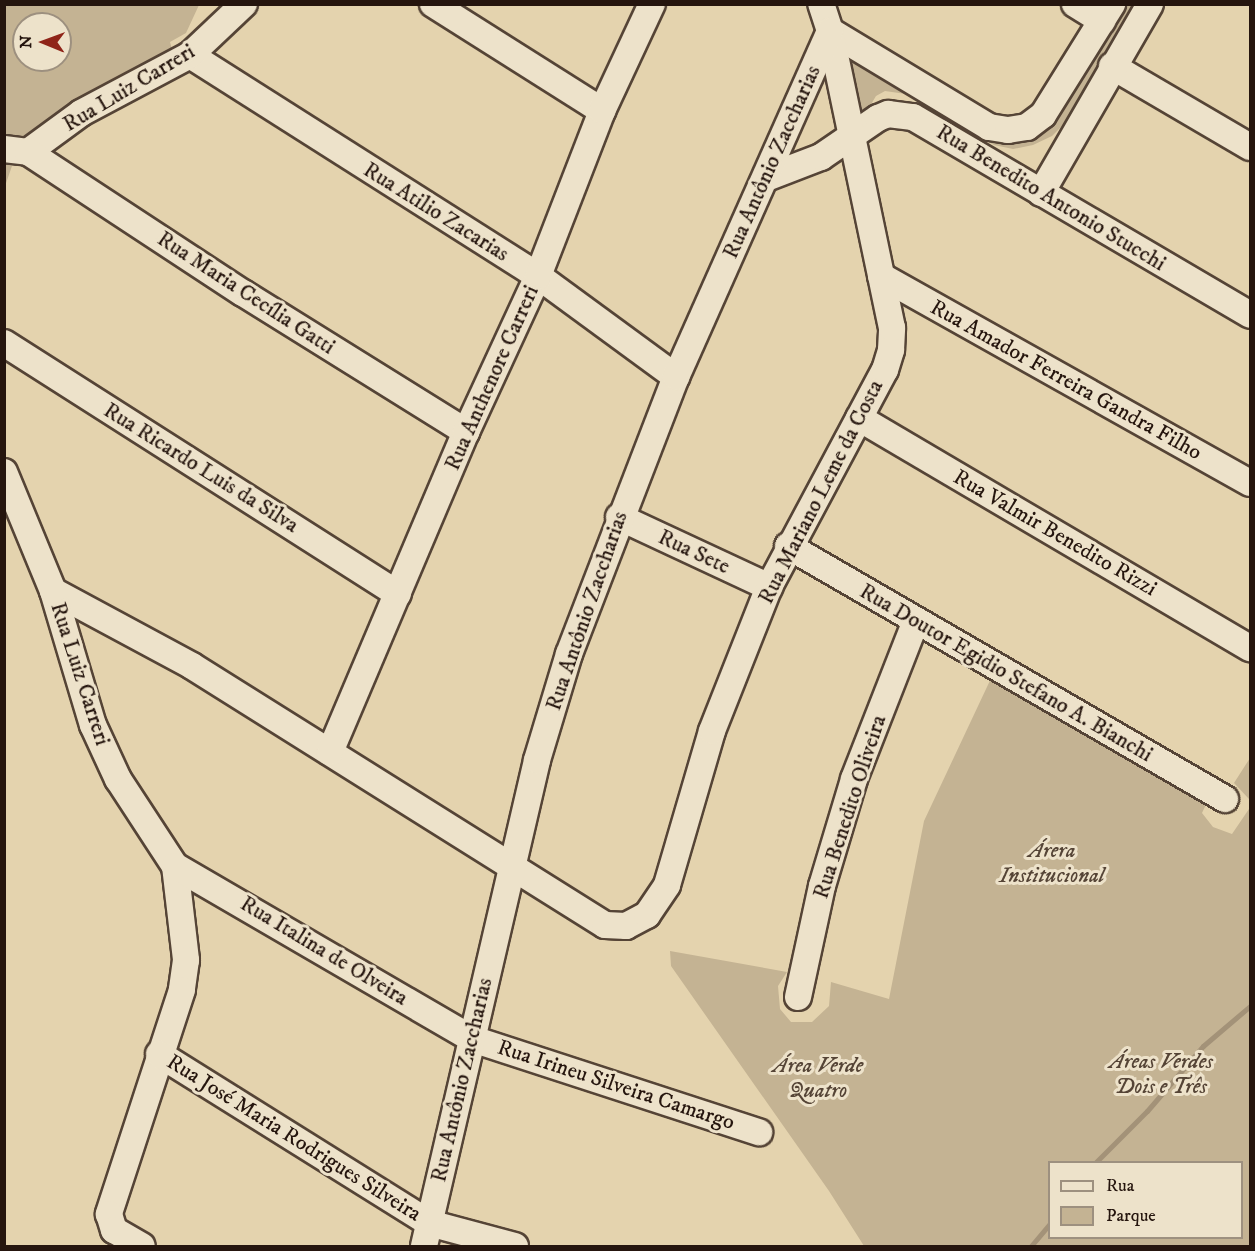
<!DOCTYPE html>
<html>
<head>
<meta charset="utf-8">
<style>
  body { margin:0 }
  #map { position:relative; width:1255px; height:1251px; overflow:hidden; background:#e4d3ae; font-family:"IM FELL DW Pica",serif }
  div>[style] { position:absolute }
  .green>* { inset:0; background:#c4b393 }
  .stream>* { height:5px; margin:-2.5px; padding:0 2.5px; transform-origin:2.5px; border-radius:2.5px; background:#a39278 }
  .roads { filter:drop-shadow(2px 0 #554436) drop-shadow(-2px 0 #554436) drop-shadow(0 2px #554436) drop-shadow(0 -2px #554436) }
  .minor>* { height:26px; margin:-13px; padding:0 13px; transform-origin:13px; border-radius:13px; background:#ede2ca }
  span { translate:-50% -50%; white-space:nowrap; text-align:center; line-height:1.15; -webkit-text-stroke:6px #ede2ca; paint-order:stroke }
  .street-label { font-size:22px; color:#25150e }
  .park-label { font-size:22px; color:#554436; font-style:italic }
  .frame { position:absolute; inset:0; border:6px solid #25150e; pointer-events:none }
  .legend { position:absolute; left:1048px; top:1161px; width:195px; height:78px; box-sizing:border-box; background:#ede2ca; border:2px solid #9d907f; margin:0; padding:8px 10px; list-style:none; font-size:18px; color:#25150e }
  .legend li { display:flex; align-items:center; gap:12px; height:30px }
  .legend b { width:30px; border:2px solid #9d907f }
  .north { position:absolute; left:12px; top:12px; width:60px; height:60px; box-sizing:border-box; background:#ede2ca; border:2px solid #9d907f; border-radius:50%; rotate:271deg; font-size:16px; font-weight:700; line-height:24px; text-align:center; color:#25150e }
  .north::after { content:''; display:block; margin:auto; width:21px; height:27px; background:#8f2418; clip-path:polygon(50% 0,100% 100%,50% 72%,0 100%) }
</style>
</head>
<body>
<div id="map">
  <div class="green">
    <i style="clip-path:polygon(evenodd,5px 5px,199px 5px,186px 33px,170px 42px,176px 65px,130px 92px,81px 130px,19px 146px,5px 186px,5px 5px,24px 24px,60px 24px,60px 60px,24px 60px,24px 24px)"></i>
    <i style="clip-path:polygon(1123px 5px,1133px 5px,1065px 123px,1052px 136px,1033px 145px,1013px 149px,994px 145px,906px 94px,885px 91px,876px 96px,867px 111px,852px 111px,847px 55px,1030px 136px,1046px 130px,1058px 118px)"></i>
    <i style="clip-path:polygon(evenodd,994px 672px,1209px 798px,1202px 813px,1213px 827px,1232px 834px,1249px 809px,1249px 799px,1234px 783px,1250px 758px,1250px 1246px,864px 1246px,829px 1191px,671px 966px,670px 951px,787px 972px,778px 986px,780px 1009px,791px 1022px,812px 1022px,829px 1006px,831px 982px,889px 999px,924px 821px,994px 672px,1050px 1162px,1242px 1162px,1242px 1238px,1050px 1238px,1050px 1162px)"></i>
  </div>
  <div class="stream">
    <i style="left:1096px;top:1162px;width:72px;rotate:-45deg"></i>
    <i style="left:1147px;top:1111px;width:86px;rotate:-49.3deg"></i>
    <i style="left:1203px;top:1046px;width:62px;rotate:-40.4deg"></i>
    <i style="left:1031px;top:1246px;width:30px;rotate:-50deg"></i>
  </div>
  <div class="roads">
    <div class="minor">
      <i style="left:433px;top:4px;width:200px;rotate:32.3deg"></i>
      <i style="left:1075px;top:4px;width:32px;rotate:32deg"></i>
      <i style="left:830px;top:31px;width:186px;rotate:31.1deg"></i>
      <i style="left:989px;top:127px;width:19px;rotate:9deg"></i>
      <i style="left:1008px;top:130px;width:19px;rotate:-9deg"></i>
      <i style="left:1027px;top:127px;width:20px;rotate:-37deg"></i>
      <i style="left:1043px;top:115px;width:131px;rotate:-58.1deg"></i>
      <i style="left:190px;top:55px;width:412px;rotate:32.4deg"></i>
      <i style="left:538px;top:276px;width:171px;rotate:36.2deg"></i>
      <i style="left:1112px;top:66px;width:160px;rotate:30.4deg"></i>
      <i style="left:4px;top:149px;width:24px;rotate:7deg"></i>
      <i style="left:28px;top:152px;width:66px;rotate:-36.3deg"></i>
      <i style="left:81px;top:113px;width:123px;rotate:-28deg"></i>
      <i style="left:190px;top:55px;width:74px;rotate:-43.4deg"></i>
      <i style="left:28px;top:152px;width:257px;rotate:33.3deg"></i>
      <i style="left:243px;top:293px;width:263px;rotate:31.9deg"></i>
      <i style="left:766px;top:178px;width:59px;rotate:-20.9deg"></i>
      <i style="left:821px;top:157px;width:69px;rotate:-34.4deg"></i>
      <i style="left:878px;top:118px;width:11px;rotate:-22deg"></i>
      <i style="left:888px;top:114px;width:25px;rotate:7deg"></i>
      <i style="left:913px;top:117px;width:391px;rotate:30.4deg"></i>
      <i style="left:1041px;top:193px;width:218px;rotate:-60deg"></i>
      <i style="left:881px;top:276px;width:423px;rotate:29.3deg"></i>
      <i style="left:4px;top:343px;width:467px;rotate:32.5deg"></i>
      <i style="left:859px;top:418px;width:454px;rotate:30.5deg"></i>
      <i style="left:4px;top:472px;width:129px;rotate:67.6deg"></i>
      <i style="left:53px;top:591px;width:140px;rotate:73.4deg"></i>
      <i style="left:93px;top:725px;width:60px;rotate:65.2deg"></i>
      <i style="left:118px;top:779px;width:104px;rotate:56.8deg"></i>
      <i style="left:175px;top:866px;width:95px;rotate:83.3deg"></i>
      <i style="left:186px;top:960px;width:30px;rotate:98deg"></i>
      <i style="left:182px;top:990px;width:236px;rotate:108.1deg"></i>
      <i style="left:109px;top:1214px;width:17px;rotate:73deg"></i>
      <i style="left:114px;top:1230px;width:32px;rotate:30deg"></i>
      <i style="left:619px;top:517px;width:166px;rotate:25deg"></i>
      <i style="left:788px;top:546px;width:505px;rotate:30.07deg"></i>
      <i style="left:53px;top:591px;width:158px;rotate:28.3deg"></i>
      <i style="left:192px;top:666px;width:487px;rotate:32.1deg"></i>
      <i style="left:605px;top:925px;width:21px;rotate:3deg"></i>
      <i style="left:626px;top:926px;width:24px;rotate:-28deg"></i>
      <i style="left:647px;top:915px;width:36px;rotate:-56deg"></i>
      <i style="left:667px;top:885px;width:160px;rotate:-73.7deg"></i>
      <i style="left:712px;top:731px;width:155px;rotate:-68.4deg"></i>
      <i style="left:769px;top:587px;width:246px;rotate:-61.9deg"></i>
      <i style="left:885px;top:370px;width:21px;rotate:-73deg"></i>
      <i style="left:891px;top:350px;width:22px;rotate:-87deg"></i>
      <i style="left:892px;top:328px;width:303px;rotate:-101.8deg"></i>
      <i style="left:830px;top:31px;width:28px;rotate:-108deg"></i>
      <i style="left:330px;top:752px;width:348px;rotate:-67deg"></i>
      <i style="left:466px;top:432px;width:172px;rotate:-65.2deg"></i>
      <i style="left:538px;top:276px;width:177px;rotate:-68.8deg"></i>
      <i style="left:602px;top:111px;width:118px;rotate:-65deg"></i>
      <i style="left:175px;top:866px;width:344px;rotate:30.2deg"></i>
      <i style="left:472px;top:1039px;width:302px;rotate:18deg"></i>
      <i style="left:798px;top:997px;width:114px;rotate:-77.8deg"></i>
      <i style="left:822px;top:886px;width:112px;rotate:-73.3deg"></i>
      <i style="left:854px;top:779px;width:170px;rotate:-68.6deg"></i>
      <i style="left:159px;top:1054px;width:319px;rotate:32deg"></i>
      <i style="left:429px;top:1223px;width:89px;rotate:15deg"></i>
      <i style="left:424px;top:1246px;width:499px;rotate:-76.9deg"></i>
      <i style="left:537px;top:760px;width:111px;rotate:-73.2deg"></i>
      <i style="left:569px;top:654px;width:297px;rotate:-68.9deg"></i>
      <i style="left:676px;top:377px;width:379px;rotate:-66deg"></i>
    </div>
  </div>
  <div class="street-label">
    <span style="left:129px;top:88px;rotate:-31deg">Rua Luiz Carreri</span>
    <span style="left:772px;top:162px;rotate:-66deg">Rua Antônio Zaccharias</span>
    <span style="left:1051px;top:198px;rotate:31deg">Rua Benedito Antonio Stucchi</span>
    <span style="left:436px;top:212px;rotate:32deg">Rua Atilio Zacarias</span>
    <span style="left:246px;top:293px;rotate:33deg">Rua Maria Cecília Gatti</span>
    <span style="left:492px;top:378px;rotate:-66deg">Rua Anthenore Carreri</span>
    <span style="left:1066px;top:380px;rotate:29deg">Rua Amador Ferreira Gandra Filho</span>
    <span style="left:201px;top:468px;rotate:32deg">Rua Ricardo Luis da Silva</span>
    <span style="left:821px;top:492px;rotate:-63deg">Rua Mariano Leme da Costa</span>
    <span style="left:1055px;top:533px;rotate:30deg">Rua Valmir Benedito Rizzi</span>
    <span style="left:694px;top:552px;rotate:25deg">Rua Sete</span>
    <span style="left:587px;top:611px;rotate:-71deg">Rua Antônio Zaccharias</span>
    <span style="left:1006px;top:673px;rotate:30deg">Rua Doutor Egidio Stefano A. Bianchi</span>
    <span style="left:80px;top:674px;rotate:72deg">Rua Luiz Carreri</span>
    <span style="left:850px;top:807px;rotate:-72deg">Rua Benedito Oliveira</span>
    <span style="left:324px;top:951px;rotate:31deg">Rua Italina de Olveira</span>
    <span style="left:462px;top:1080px;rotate:-77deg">Rua Antônio Zaccharias</span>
    <span style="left:616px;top:1085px;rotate:18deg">Rua Irineu Silveira Camargo</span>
    <span style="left:294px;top:1138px;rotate:32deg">Rua José Maria Rodrigues Silveira</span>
  </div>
  <div class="park-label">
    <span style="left:1052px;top:863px">Árera<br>Institucional</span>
    <span style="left:1161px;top:1074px">Áreas Verdes<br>Dois e Três</span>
    <span style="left:818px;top:1078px">Área Verde<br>Quatro</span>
  </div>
  <div class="frame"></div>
  <ul class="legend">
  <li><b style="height:8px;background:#ede2ca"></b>Rua</li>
  <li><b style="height:16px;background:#c4b393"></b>Parque</li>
  </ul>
  <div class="north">N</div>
</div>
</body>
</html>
